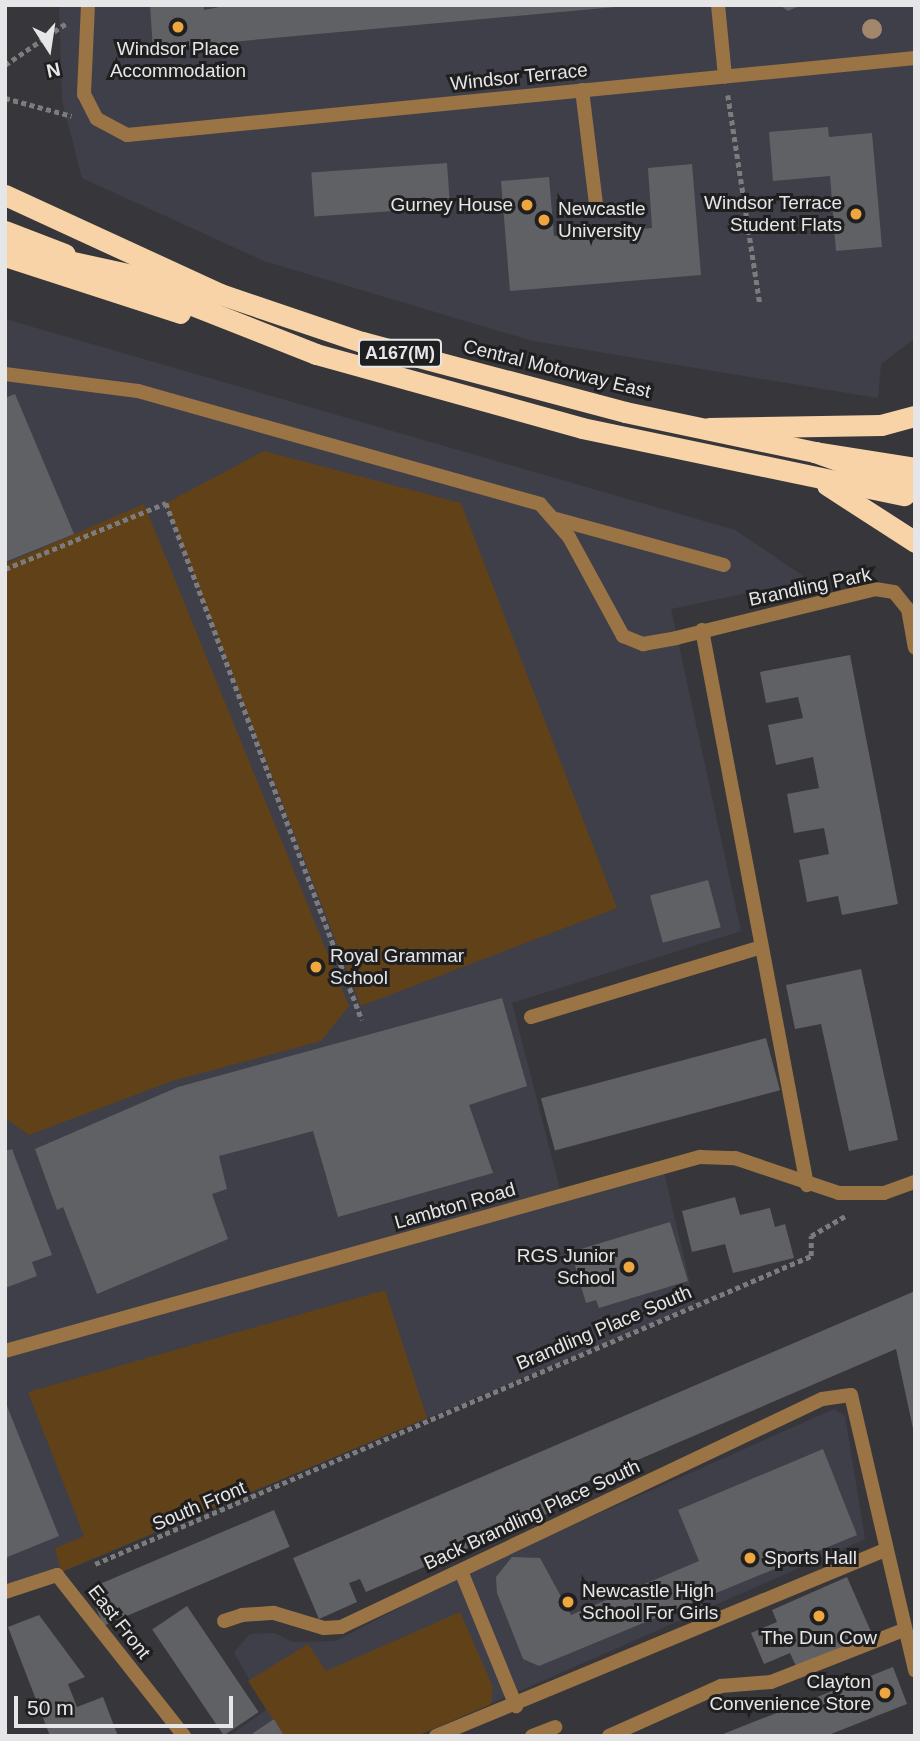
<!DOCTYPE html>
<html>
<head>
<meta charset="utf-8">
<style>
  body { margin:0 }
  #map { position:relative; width:920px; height:1741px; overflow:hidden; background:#37373b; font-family:Helvetica,sans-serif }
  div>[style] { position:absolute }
  .built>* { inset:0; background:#3f3f49 }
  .green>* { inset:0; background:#604118 }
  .building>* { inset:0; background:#606165; transform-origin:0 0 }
  .path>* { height:4.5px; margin-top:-2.25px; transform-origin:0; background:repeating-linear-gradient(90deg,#7c7c7f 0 5px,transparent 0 8.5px) }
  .service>* { height:14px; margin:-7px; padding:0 7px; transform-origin:7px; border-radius:7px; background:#9a7445 }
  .minor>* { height:14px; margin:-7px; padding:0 7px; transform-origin:7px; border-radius:7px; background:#9a7445 }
  .motorway>* { height:21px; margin:-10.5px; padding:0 10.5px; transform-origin:10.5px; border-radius:10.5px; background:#f8d3a7 }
  .motorway-bridge>* { height:21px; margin:-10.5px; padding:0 10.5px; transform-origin:10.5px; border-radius:10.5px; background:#f8d3a7 }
  .trees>* { width:20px; height:20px; margin:-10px; border-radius:50%; background:#a2886b }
  .dots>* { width:19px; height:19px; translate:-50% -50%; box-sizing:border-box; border:4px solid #1f1f20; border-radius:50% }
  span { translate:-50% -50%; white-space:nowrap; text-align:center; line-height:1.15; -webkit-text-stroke:6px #1f1f20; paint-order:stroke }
  .shield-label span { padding:2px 5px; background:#1f1f20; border:2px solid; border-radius:5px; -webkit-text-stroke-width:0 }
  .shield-label { font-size:18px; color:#e6e6e8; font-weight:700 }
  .poi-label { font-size:19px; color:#e6e6e8 }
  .right { translate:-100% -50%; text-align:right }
  .left { translate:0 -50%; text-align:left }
  .street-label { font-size:19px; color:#e6e6e8 }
  .frame { position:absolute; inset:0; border:7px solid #e6e6e8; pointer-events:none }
  .north { position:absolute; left:14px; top:14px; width:70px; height:70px; -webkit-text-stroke:5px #1f1f20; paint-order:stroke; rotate:168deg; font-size:19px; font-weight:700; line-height:28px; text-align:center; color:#e6e6e8 }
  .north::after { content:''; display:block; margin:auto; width:24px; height:32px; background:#e6e6e8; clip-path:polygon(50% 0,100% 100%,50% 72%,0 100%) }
  .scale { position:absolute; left:14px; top:1696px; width:219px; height:32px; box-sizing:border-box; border:4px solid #e6e6e8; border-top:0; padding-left:9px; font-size:21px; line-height:24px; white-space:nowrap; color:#e6e6e8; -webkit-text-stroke:5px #1f1f20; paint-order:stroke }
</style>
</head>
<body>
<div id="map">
  <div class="built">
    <i style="clip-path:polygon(59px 5px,915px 5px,915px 338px,881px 364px,878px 398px,533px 341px,264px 261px,82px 178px,62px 100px)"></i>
    <i style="clip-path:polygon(5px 319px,735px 530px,809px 580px,671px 609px,741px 931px,512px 1003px,562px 1197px,663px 1168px,695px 1305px,70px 1569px,5px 1589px)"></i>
    <i style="clip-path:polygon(834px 1409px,845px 1416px,865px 1539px,417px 1736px,229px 1736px,266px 1710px,234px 1652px,250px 1634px,274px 1633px,293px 1642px,336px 1641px,472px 1570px)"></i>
  </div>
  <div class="green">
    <i style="clip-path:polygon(264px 451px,461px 503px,617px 908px,361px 1006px,166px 503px)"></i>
    <i style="clip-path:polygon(144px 504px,349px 1006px,321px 1041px,172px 1081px,29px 1135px,5px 1118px,5px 564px)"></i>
    <i style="clip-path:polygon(385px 1290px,427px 1418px,61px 1572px,55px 1548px,84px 1536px,28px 1392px)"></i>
    <i style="clip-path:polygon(460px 1612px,493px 1687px,491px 1704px,417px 1736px,284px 1736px,248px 1681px,308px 1644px,326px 1671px)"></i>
  </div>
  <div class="building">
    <i style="clip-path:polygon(150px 5px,204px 5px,204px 10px,230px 5px,615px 7px,153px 49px)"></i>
    <i style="clip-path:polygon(780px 5px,801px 5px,788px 11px)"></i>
    <i style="clip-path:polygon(828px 127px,829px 137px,872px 133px,882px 247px,836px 251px,830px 176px,773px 181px,769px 132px)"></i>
    <i style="left:447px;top:163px;width:44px;height:136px;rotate:86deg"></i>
    <i style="clip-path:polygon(692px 164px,701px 275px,510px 291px,501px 181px,549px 177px,554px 236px,652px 228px,648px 168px)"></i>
    <i style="clip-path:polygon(15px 394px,74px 534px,5px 562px,5px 398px)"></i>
    <i style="clip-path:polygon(850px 655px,898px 904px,842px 915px,838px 896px,807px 902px,799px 860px,829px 854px,824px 828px,794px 833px,787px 794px,819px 788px,813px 757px,776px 765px,768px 725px,803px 718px,798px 697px,766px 703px,760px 672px)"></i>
    <i style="left:708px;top:880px;width:49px;height:60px;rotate:75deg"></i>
    <i style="clip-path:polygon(861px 969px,898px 1140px,849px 1151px,821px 1024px,795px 1029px,786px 985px)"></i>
    <i style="clip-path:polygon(502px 998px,527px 1086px,469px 1105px,493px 1173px,338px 1217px,313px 1131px,219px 1156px,227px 1189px,212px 1194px,228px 1239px,97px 1294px,63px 1207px,57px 1210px,35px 1149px,178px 1087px)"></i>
    <i style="left:766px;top:1038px;width:54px;height:233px;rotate:75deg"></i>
    <i style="clip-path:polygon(12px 1149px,52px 1255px,32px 1262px,37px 1276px,5px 1288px,5px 1151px)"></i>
    <i style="clip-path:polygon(735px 1197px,740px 1215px,770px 1208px,775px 1227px,785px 1224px,794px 1258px,733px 1273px,725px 1244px,692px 1252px,682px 1211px)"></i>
    <i style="clip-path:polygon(670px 1222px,688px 1281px,599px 1308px,596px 1300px,586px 1303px,571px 1252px)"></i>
    <i style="clip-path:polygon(915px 1291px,915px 1438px,896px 1349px,549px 1498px,554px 1511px,366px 1592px,360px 1579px,349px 1583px,357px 1602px,319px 1619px,293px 1558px)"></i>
    <i style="clip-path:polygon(5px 1401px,59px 1536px,5px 1558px)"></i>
    <i style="clip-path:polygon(823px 1449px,857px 1535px,539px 1666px,523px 1659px,497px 1593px,496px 1577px,512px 1557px,540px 1558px,571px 1615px,699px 1561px,678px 1510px)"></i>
    <i style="left:274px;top:1510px;width:40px;height:202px;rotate:67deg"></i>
    <i style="clip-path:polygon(847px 1577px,872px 1634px,796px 1666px,790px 1653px,764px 1664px,751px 1633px,777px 1622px,772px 1610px)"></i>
    <i style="left:187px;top:1606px;width:128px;height:42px;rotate:56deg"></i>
    <i style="clip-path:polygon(39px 1615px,85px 1677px,68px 1684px,77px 1707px,103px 1697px,118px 1736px,50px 1736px,8px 1627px)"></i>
    <i style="clip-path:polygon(893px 1667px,907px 1704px,826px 1736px,718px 1736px)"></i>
    <i style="clip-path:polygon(274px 1719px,284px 1736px,249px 1736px)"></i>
  </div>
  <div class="path">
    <i style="left:5px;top:65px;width:76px;rotate:-34.3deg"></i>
    <i style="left:728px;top:95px;width:211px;rotate:81.3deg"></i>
    <i style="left:5px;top:98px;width:69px;rotate:15deg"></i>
    <i style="left:5px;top:569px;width:174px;rotate:-22.3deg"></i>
    <i style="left:166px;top:503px;width:553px;rotate:69.24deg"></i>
    <i style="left:95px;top:1564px;width:779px;rotate:-23.28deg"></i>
    <i style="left:811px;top:1256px;width:20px;rotate:-90deg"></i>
    <i style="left:811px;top:1236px;width:42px;rotate:-30.3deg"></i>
  </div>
  <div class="service">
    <i style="left:718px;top:5px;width:72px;rotate:84.4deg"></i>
    <i style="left:582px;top:90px;width:115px;rotate:83deg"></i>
    <i style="left:5px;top:374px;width:134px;rotate:7.3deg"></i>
    <i style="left:138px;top:391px;width:418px;rotate:15.7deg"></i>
    <i style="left:540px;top:504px;width:44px;rotate:48.7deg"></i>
    <i style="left:569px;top:537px;width:113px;rotate:61.4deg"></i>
    <i style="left:623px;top:636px;width:22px;rotate:22deg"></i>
    <i style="left:643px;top:644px;width:34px;rotate:-10deg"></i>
    <i style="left:556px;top:519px;width:174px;rotate:15.3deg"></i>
    <i style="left:702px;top:630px;width:565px;rotate:79.29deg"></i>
    <i style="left:531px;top:1017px;width:241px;rotate:-16.9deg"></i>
    <i style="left:461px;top:1571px;width:146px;rotate:67.8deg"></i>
    <i style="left:5px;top:1592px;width:55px;rotate:-18.1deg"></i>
    <i style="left:57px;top:1575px;width:205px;rotate:51.7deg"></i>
    <i style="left:224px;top:1621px;width:19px;rotate:-18deg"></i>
    <i style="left:242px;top:1615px;width:32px;rotate:-4deg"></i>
    <i style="left:274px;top:1613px;width:52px;rotate:16.7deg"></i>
    <i style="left:324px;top:1628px;width:17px;rotate:-3deg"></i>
    <i style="left:341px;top:1627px;width:532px;rotate:-25.36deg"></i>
    <i style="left:822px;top:1399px;width:29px;rotate:-8deg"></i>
    <i style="left:851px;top:1395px;width:283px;rotate:76.9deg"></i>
    <i style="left:436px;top:1736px;width:484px;rotate:-22.5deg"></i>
    <i style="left:532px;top:1736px;width:25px;rotate:-21deg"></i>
    <i style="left:609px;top:1736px;width:123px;rotate:-24.1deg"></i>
    <i style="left:721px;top:1686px;width:50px;rotate:-4.6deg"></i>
    <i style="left:771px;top:1682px;width:143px;rotate:-21.4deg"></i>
  </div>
  <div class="minor">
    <i style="left:88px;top:5px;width:89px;rotate:92.6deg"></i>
    <i style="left:84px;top:94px;width:28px;rotate:63deg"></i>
    <i style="left:97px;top:119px;width:34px;rotate:28deg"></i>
    <i style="left:127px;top:135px;width:792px;rotate:-5.58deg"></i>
    <i style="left:676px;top:638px;width:205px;rotate:-13.8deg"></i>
    <i style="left:875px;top:589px;width:19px;rotate:9deg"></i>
    <i style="left:894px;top:592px;width:22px;rotate:51deg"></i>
    <i style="left:908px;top:609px;width:39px;rotate:80deg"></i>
    <i style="left:5px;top:1351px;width:722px;rotate:-15.6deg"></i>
    <i style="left:700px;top:1157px;width:35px;rotate:2deg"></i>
    <i style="left:735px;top:1158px;width:110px;rotate:18.6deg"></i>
    <i style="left:839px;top:1193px;width:45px"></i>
    <i style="left:884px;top:1193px;width:33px;rotate:-20deg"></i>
  </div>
  <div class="motorway">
    <i style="left:5px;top:195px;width:237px;rotate:24.7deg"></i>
    <i style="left:220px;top:294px;width:150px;rotate:18.7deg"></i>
    <i style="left:362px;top:342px;width:272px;rotate:14.9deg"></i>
    <i style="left:625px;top:412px;width:194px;rotate:11.9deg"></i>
    <i style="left:815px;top:452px;width:106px;rotate:19.8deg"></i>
    <i style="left:5px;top:231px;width:64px;rotate:21deg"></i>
    <i style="left:5px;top:256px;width:184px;rotate:18deg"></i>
    <i style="left:131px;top:281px;width:199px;rotate:21.5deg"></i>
    <i style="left:316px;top:354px;width:276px;rotate:15.5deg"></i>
    <i style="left:582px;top:428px;width:329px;rotate:11.8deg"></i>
    <i style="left:827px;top:485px;width:105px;rotate:32.9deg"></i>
  </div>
  <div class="motorway-bridge">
    <i style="left:5px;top:242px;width:24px;rotate:24deg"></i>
    <i style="left:27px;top:252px;width:198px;rotate:12.3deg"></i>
    <i style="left:709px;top:428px;width:172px;rotate:-1deg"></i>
    <i style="left:881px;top:425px;width:35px;rotate:-15deg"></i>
    <i style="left:815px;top:452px;width:101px;rotate:9.1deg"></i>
  </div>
  <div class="trees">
    <i style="left:872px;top:29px"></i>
  </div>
  <div class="dots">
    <i style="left:178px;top:27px;background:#f0a63e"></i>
    <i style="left:527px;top:205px;background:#f0a63e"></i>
    <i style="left:856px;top:214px;background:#f0a63e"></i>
    <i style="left:544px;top:220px;background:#f0a63e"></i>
    <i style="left:316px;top:967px;background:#f0a63e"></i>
    <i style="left:629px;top:1267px;background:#f0a63e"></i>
    <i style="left:750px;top:1558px;background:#f0a63e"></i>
    <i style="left:568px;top:1602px;background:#f0a63e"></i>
    <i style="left:819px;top:1616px;background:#f0a63e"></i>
    <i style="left:885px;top:1693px;background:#f0a63e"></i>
  </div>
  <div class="shield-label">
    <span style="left:400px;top:353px">A167(M)</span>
  </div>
  <div class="poi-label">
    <span style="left:178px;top:60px">Windsor Place<br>Accommodation</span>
    <span class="right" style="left:842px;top:214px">Windsor Terrace<br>Student Flats</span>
    <span class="right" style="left:513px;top:205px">Gurney House</span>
    <span class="left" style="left:558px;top:220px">Newcastle<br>University</span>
    <span class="left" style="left:330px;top:967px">Royal Grammar<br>School</span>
    <span class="right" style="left:615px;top:1267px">RGS Junior<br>School</span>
    <span class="left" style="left:764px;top:1558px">Sports Hall</span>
    <span class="left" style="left:582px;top:1602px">Newcastle High<br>School For Girls</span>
    <span style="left:819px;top:1638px">The Dun Cow</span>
    <span class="right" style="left:871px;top:1693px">Clayton<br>Convenience Store</span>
  </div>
  <div class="street-label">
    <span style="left:519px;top:77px;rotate:-6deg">Windsor Terrace</span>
    <span style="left:557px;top:369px;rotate:14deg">Central Motorway East</span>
    <span style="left:810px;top:587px;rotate:-12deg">Brandling Park</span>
    <span style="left:455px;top:1206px;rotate:-16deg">Lambton Road</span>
    <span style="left:604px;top:1328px;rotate:-23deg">Brandling Place South</span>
    <span style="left:199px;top:1506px;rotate:-23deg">South Front</span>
    <span style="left:532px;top:1515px;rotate:-25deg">Back Brandling Place South</span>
    <span style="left:119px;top:1622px;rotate:52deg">East Front</span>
  </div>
  <div class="frame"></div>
  <div class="north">N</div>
  <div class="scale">50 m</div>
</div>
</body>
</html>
